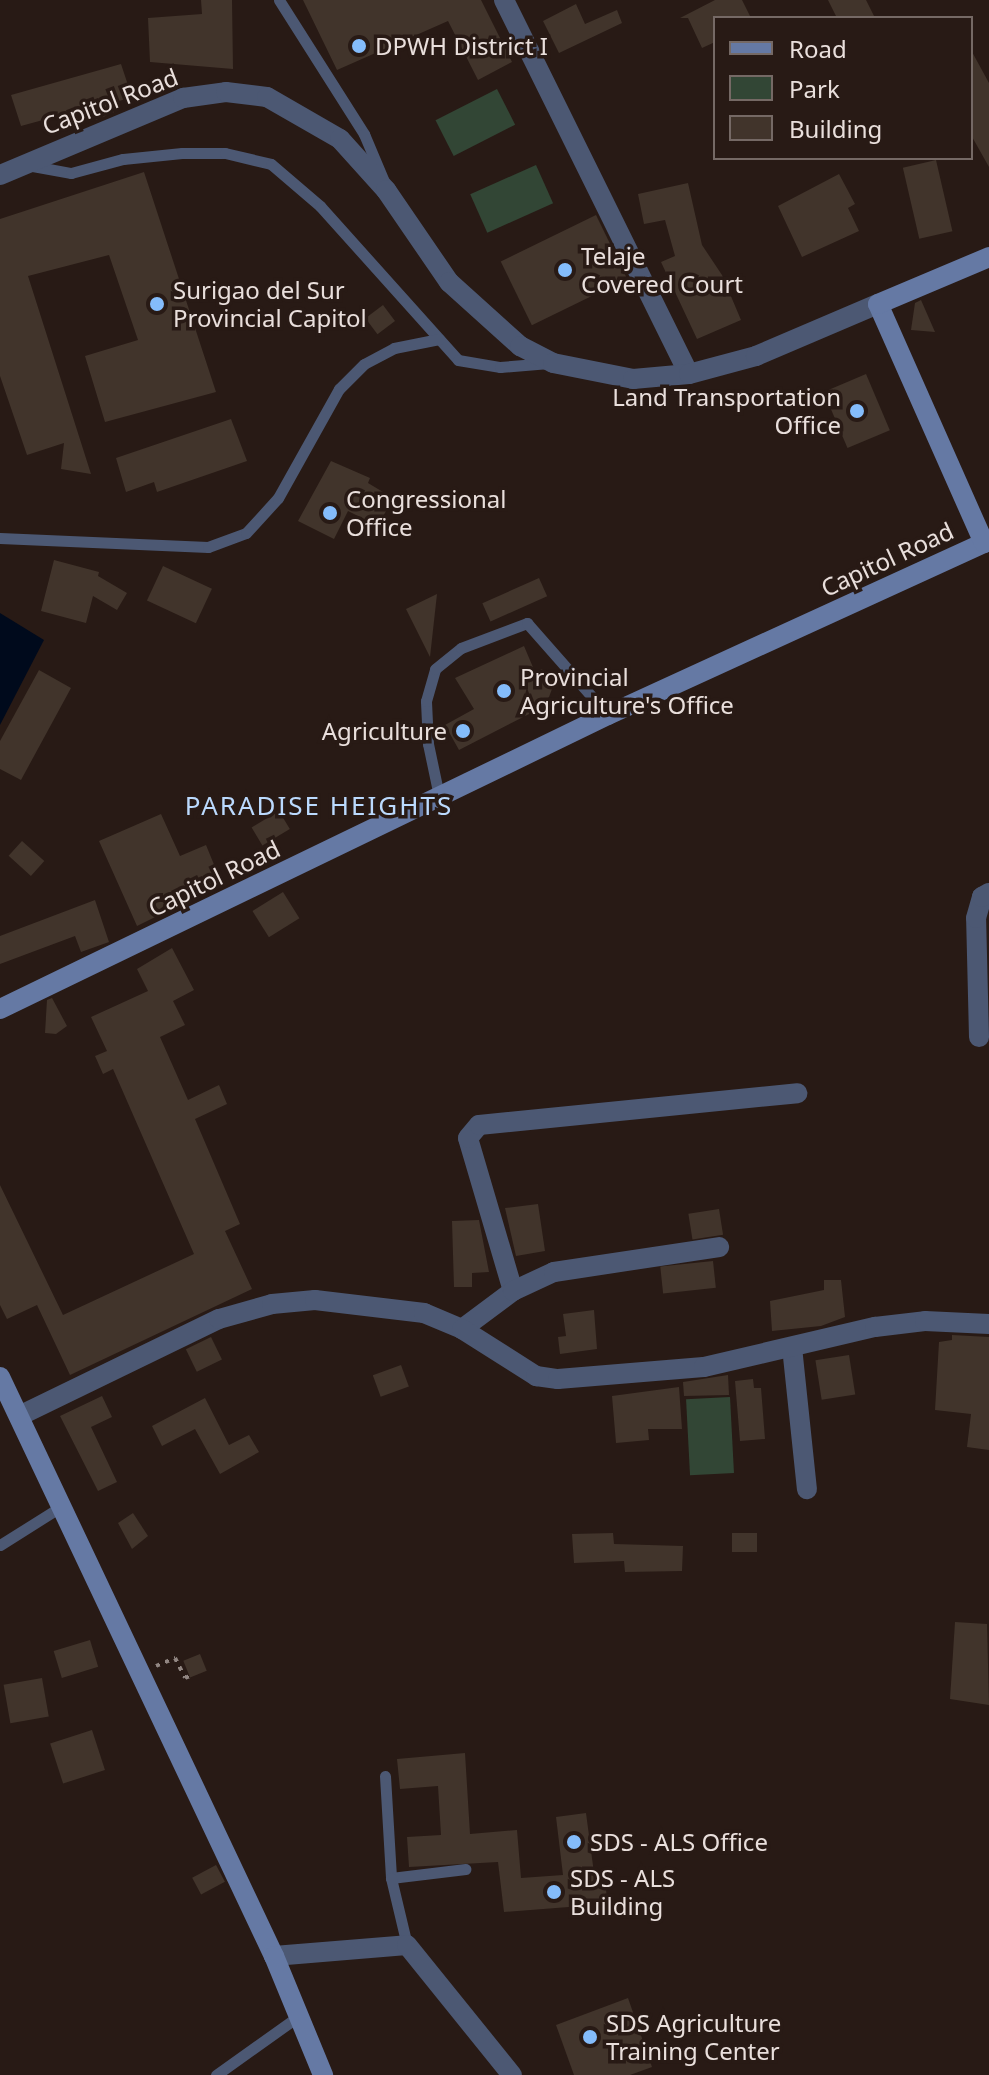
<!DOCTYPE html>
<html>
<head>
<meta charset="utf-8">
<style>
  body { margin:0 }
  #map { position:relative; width:989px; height:2075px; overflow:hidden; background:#281a15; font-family:"Noto Sans",sans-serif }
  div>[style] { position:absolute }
  .green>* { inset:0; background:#324635; transform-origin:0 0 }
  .water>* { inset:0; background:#000a1c }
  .building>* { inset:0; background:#41342b; transform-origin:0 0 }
  .path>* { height:4px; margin-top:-2px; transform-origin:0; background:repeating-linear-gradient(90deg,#918682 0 4px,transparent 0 10px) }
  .service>* { height:11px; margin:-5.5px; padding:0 5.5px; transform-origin:5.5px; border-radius:5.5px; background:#4c5873 }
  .minor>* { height:20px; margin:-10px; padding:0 10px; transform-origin:10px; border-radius:10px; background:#4c5873 }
  .secondary>* { height:20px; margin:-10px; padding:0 10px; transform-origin:10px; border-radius:10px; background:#6579a4 }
  .dots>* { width:22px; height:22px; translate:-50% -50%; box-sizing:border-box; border:4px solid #281a15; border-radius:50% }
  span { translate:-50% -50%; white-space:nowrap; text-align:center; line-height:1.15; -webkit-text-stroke:7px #281a15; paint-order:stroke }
  .poi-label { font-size:24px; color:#e9dfdc }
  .left { translate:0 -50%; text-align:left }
  .right { translate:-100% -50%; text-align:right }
  .street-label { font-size:24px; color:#e9dfdc }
  .neighbourhood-label { font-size:26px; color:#bbdafe; letter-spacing:2px }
  .legend { position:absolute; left:713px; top:16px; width:260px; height:144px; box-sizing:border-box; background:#281a15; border:2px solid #756965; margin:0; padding:10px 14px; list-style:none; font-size:24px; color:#e9dfdc }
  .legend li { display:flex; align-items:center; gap:16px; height:40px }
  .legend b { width:40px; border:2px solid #756965 }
</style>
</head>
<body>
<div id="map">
  <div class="green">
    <i style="left:497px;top:89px;width:40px;height:69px;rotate:63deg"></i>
    <i style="left:536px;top:165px;width:42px;height:72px;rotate:66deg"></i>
    <i style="left:730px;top:1397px;width:76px;height:44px;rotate:87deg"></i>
  </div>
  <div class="water">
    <i style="clip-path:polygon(0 613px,44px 640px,0 725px)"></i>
  </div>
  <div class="building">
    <i style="clip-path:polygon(201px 0,232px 0,233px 69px,150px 62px,148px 18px,202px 14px)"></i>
    <i style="clip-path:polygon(303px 0,481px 0,512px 62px,478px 80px,448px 21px,337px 70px)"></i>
    <i style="clip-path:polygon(715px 0,742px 0,751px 18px,715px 18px,715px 42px,702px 48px,688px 18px,680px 18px)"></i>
    <i style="clip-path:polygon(828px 0,866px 0,875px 18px,837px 18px)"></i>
    <i style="clip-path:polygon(576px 4px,585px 24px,617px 10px,622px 23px,559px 53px,543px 21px)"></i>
    <i style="clip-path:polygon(971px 50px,989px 83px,989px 167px,971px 135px)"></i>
    <i style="clip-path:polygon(121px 64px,132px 97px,116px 102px,119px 110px,96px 120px,91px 111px,77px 115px,76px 111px,21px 126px,11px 95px)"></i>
    <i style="left:936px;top:160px;width:73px;height:34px;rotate:77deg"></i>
    <i style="clip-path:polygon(144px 172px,216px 392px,105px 422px,85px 356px,138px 340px,109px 255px,28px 276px,91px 474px,61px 469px,64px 443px,27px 455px,0 376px,0 219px)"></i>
    <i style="clip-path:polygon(839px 174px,855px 204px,848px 208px,859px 231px,802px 257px,778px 206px)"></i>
    <i style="clip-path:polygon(688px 183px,702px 245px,722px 275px,741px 320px,697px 339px,661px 262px,675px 256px,665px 220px,644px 224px,638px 194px)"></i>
    <i style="left:596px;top:215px;width:71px;height:106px;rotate:64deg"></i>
    <i style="clip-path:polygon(921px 300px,935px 332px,911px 330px,915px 303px)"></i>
    <i style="left:383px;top:305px;width:20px;height:22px;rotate:53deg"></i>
    <i style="left:866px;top:374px;width:61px;height:46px;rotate:67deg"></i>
    <i style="clip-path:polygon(231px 419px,247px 461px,157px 492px,154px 482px,126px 492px,116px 458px)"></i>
    <i style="clip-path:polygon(331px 461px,370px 478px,368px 483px,393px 498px,378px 526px,348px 511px,334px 539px,298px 521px)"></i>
    <i style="clip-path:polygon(54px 560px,99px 572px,98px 576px,127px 593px,117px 610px,93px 596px,86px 623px,41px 611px)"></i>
    <i style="left:163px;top:566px;width:54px;height:38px;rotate:25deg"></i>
    <i style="left:539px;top:578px;width:20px;height:62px;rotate:66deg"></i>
    <i style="clip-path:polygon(437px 594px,430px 657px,406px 609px)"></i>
    <i style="clip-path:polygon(524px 646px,535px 672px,542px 669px,552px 689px,543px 713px,537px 710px,459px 750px,445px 725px,474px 709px,455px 678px)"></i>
    <i style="clip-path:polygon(39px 670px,71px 688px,21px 780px,0 769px,0 741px)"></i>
    <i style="left:279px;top:811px;width:21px;height:32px;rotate:59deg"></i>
    <i style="clip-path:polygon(161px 814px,180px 856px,206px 845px,222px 884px,137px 926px,99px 841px)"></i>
    <i style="left:22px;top:841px;width:30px;height:20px;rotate:42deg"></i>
    <i style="left:283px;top:892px;width:31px;height:36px;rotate:58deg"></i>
    <i style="clip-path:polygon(95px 900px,109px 942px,81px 952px,75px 936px,0 964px,0 936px)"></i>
    <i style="clip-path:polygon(172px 948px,194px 990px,173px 1001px,185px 1025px,160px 1037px,188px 1100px,219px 1085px,227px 1104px,195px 1119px,240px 1224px,225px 1231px,252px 1289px,70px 1375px,37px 1305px,7px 1319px,0 1305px,0 1185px,63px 1315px,194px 1254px,113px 1069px,103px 1074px,95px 1056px,107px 1051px,91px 1017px,148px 991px,137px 969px)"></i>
    <i style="clip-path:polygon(52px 998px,67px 1026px,56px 1034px,45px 1033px,47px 1000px)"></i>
    <i style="clip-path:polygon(538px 1204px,545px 1251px,516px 1256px,505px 1208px)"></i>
    <i style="left:719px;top:1209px;width:26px;height:31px;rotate:81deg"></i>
    <i style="clip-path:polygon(479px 1220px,489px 1272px,472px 1273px,472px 1287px,454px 1287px,452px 1221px)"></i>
    <i style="left:713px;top:1261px;width:27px;height:53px;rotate:84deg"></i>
    <i style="clip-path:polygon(824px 1280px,841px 1280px,845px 1317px,821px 1326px,772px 1331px,770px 1301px,824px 1290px)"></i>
    <i style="clip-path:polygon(594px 1310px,597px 1349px,560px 1354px,558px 1337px,566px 1336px,563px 1314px)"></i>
    <i style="clip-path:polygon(952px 1335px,989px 1337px,989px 1450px,967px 1447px,971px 1414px,935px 1410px,939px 1342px,952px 1340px)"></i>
    <i style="left:211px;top:1337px;width:25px;height:28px;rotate:64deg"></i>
    <i style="left:849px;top:1355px;width:40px;height:34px;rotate:81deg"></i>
    <i style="left:401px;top:1365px;width:23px;height:30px;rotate:70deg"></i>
    <i style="clip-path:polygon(728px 1375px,729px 1395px,684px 1396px,683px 1382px)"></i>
    <i style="clip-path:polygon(753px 1379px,754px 1388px,761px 1388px,765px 1439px,740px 1441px,735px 1381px)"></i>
    <i style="clip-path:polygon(679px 1387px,682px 1429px,648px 1429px,649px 1440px,616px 1443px,612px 1396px)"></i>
    <i style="clip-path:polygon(102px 1396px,112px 1417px,91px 1427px,117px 1482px,98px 1491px,60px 1416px)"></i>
    <i style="clip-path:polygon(205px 1398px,229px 1445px,249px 1435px,259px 1452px,220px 1474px,195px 1429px,162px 1446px,152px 1426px)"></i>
    <i style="clip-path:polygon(133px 1513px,148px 1536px,132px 1549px,118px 1523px)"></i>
    <i style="clip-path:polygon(613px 1533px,614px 1544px,683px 1546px,682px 1571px,625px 1572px,624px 1561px,574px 1563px,572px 1534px)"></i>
    <i style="left:732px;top:1533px;width:25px;height:19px"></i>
    <i style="clip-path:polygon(955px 1622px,987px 1624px,989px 1705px,950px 1699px)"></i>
    <i style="left:90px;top:1640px;width:28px;height:38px;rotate:73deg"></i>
    <i style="left:200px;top:1654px;width:18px;height:18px;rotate:68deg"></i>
    <i style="left:42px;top:1678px;width:39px;height:39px;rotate:80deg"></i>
    <i style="left:92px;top:1730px;width:42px;height:44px;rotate:72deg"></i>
    <i style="clip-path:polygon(465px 1753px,470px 1834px,517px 1830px,521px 1878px,563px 1875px,556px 1817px,586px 1813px,594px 1873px,605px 1872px,607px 1904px,504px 1912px,498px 1862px,409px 1867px,407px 1837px,441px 1835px,438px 1786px,400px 1789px,397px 1759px)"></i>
    <i style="left:216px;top:1865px;width:19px;height:27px;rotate:62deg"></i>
    <i style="clip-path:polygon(628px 1998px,652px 2067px,630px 2075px,574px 2075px,556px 2025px)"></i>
  </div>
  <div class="path">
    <i style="left:156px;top:1666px;width:21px;rotate:-23deg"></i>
    <i style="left:175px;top:1658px;width:22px;rotate:63deg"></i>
    <i style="left:185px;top:1678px;width:5px;rotate:-22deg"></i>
  </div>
  <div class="service">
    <i style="left:279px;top:0;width:159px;rotate:57.6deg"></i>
    <i style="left:364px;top:134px;width:49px;rotate:67.1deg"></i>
    <i style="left:27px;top:165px;width:45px;rotate:10.3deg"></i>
    <i style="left:71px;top:173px;width:54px;rotate:-15.1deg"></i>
    <i style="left:123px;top:159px;width:59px;rotate:-5.8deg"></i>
    <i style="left:182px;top:153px;width:43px"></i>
    <i style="left:225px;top:153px;width:47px;rotate:13.4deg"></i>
    <i style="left:271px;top:164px;width:65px;rotate:40.6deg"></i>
    <i style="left:320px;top:206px;width:207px;rotate:48.1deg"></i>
    <i style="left:458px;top:360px;width:43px;rotate:9.5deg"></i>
    <i style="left:500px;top:367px;width:49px;rotate:-4.7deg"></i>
    <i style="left:0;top:538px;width:208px;rotate:2.5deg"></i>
    <i style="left:208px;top:547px;width:40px;rotate:-20.2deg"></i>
    <i style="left:246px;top:533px;width:47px;rotate:-47.6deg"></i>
    <i style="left:278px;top:498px;width:125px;rotate:-60.8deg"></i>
    <i style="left:339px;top:389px;width:35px;rotate:-45deg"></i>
    <i style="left:364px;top:364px;width:34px;rotate:-28deg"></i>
    <i style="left:394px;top:348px;width:46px;rotate:-11.3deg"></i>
    <i style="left:439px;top:796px;width:53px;rotate:-101.9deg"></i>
    <i style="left:428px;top:744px;width:43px;rotate:-92.7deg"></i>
    <i style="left:426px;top:701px;width:33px;rotate:-74deg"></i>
    <i style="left:435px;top:669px;width:33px;rotate:-39deg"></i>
    <i style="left:461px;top:648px;width:71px;rotate:-20.7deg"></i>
    <i style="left:527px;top:623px;width:123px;rotate:48.6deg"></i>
    <i style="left:0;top:1545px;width:73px;rotate:-32.2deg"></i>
    <i style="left:385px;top:1776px;width:102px;rotate:86.6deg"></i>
    <i style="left:391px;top:1878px;width:75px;rotate:-6.9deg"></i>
    <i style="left:391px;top:1878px;width:69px;rotate:76.6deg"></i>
    <i style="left:216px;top:2075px;width:103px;rotate:-35.5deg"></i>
  </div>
  <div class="minor">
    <i style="left:504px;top:0;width:417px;rotate:63.7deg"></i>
    <i style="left:0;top:175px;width:199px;rotate:-22.8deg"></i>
    <i style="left:183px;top:98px;width:43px;rotate:-7.9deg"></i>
    <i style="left:226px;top:92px;width:41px;rotate:7deg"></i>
    <i style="left:267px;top:97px;width:84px;rotate:29.9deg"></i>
    <i style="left:340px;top:139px;width:69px;rotate:48deg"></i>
    <i style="left:386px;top:190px;width:112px;rotate:55.6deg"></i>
    <i style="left:449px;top:282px;width:96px;rotate:42deg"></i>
    <i style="left:520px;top:346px;width:37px;rotate:27deg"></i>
    <i style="left:553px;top:363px;width:82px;rotate:11.3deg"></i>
    <i style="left:633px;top:379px;width:56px;rotate:-5.1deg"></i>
    <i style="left:689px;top:374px;width:69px;rotate:-15deg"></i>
    <i style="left:756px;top:356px;width:133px;rotate:-23.1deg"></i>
    <i style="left:979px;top:1037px;width:119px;rotate:-91.4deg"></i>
    <i style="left:976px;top:918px;width:22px;rotate:-74deg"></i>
    <i style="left:982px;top:897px;width:8px;rotate:-30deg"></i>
    <i style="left:513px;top:1291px;width:159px;rotate:-106.4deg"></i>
    <i style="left:468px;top:1138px;width:17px;rotate:-50deg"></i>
    <i style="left:479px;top:1125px;width:320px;rotate:-5.7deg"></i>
    <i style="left:462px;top:1329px;width:64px;rotate:-36.7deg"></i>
    <i style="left:513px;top:1291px;width:45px;rotate:-24.9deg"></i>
    <i style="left:554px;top:1272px;width:167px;rotate:-8.6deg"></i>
    <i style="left:792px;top:1347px;width:143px;rotate:84deg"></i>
    <i style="left:19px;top:1416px;width:222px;rotate:-25.9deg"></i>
    <i style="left:219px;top:1319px;width:55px;rotate:-15.8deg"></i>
    <i style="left:272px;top:1304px;width:43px;rotate:-5.3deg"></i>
    <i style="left:315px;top:1300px;width:110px;rotate:6.8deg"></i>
    <i style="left:424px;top:1313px;width:41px;rotate:22.8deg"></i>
    <i style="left:462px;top:1329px;width:88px;rotate:32.4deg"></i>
    <i style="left:536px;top:1376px;width:22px;rotate:8deg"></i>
    <i style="left:558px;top:1379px;width:146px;rotate:-4.7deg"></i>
    <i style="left:704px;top:1367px;width:176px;rotate:-13.2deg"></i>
    <i style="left:875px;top:1327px;width:50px;rotate:-6.8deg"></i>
    <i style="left:925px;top:1321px;width:64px;rotate:2.7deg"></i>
    <i style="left:274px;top:1956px;width:133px;rotate:-4.7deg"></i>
    <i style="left:407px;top:1945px;width:167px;rotate:51.1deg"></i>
  </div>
  <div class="secondary">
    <i style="left:0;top:1009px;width:675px;rotate:-25.81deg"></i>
    <i style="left:608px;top:715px;width:413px;rotate:-24.6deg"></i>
    <i style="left:984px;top:543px;width:261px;rotate:-113.9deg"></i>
    <i style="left:878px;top:304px;width:121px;rotate:-22.9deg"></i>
    <i style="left:0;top:1377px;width:641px;rotate:64.68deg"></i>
    <i style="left:274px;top:1956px;width:129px;rotate:67.6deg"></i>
  </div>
  <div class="dots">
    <i style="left:359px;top:46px;background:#84bcfb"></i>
    <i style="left:565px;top:270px;background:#84bcfb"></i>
    <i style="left:157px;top:304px;background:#84bcfb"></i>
    <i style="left:857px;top:411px;background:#84bcfb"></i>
    <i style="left:330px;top:513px;background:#84bcfb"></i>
    <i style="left:504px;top:691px;background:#84bcfb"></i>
    <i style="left:463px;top:731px;background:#84bcfb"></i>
    <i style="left:574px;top:1842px;background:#84bcfb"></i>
    <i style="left:554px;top:1892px;background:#84bcfb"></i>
    <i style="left:590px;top:2037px;background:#84bcfb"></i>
  </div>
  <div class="poi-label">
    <span class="left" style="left:375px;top:46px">DPWH District I</span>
    <span class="left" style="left:581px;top:270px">Telaje<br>Covered Court</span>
    <span class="left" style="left:173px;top:304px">Surigao del Sur<br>Provincial Capitol</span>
    <span class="right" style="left:841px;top:411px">Land Transportation<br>Office</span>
    <span class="left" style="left:346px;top:513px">Congressional<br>Office</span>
    <span class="left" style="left:520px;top:691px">Provincial<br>Agriculture's Office</span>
    <span class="right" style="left:447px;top:731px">Agriculture</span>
    <span class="left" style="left:590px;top:1842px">SDS - ALS Office</span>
    <span class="left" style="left:570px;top:1892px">SDS - ALS<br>Building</span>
    <span class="left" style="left:606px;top:2037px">SDS Agriculture<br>Training Center</span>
  </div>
  <div class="street-label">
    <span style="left:110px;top:101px;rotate:-21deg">Capitol Road</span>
    <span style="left:887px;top:559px;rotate:-25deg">Capitol Road</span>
    <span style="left:214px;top:878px;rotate:-26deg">Capitol Road</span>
  </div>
  <div class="neighbourhood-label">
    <span style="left:319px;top:806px">PARADISE HEIGHTS</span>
  </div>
  <ul class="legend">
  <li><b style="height:10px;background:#6579a4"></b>Road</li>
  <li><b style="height:22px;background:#324635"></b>Park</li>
  <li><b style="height:22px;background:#41342b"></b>Building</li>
  </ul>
</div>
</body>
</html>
